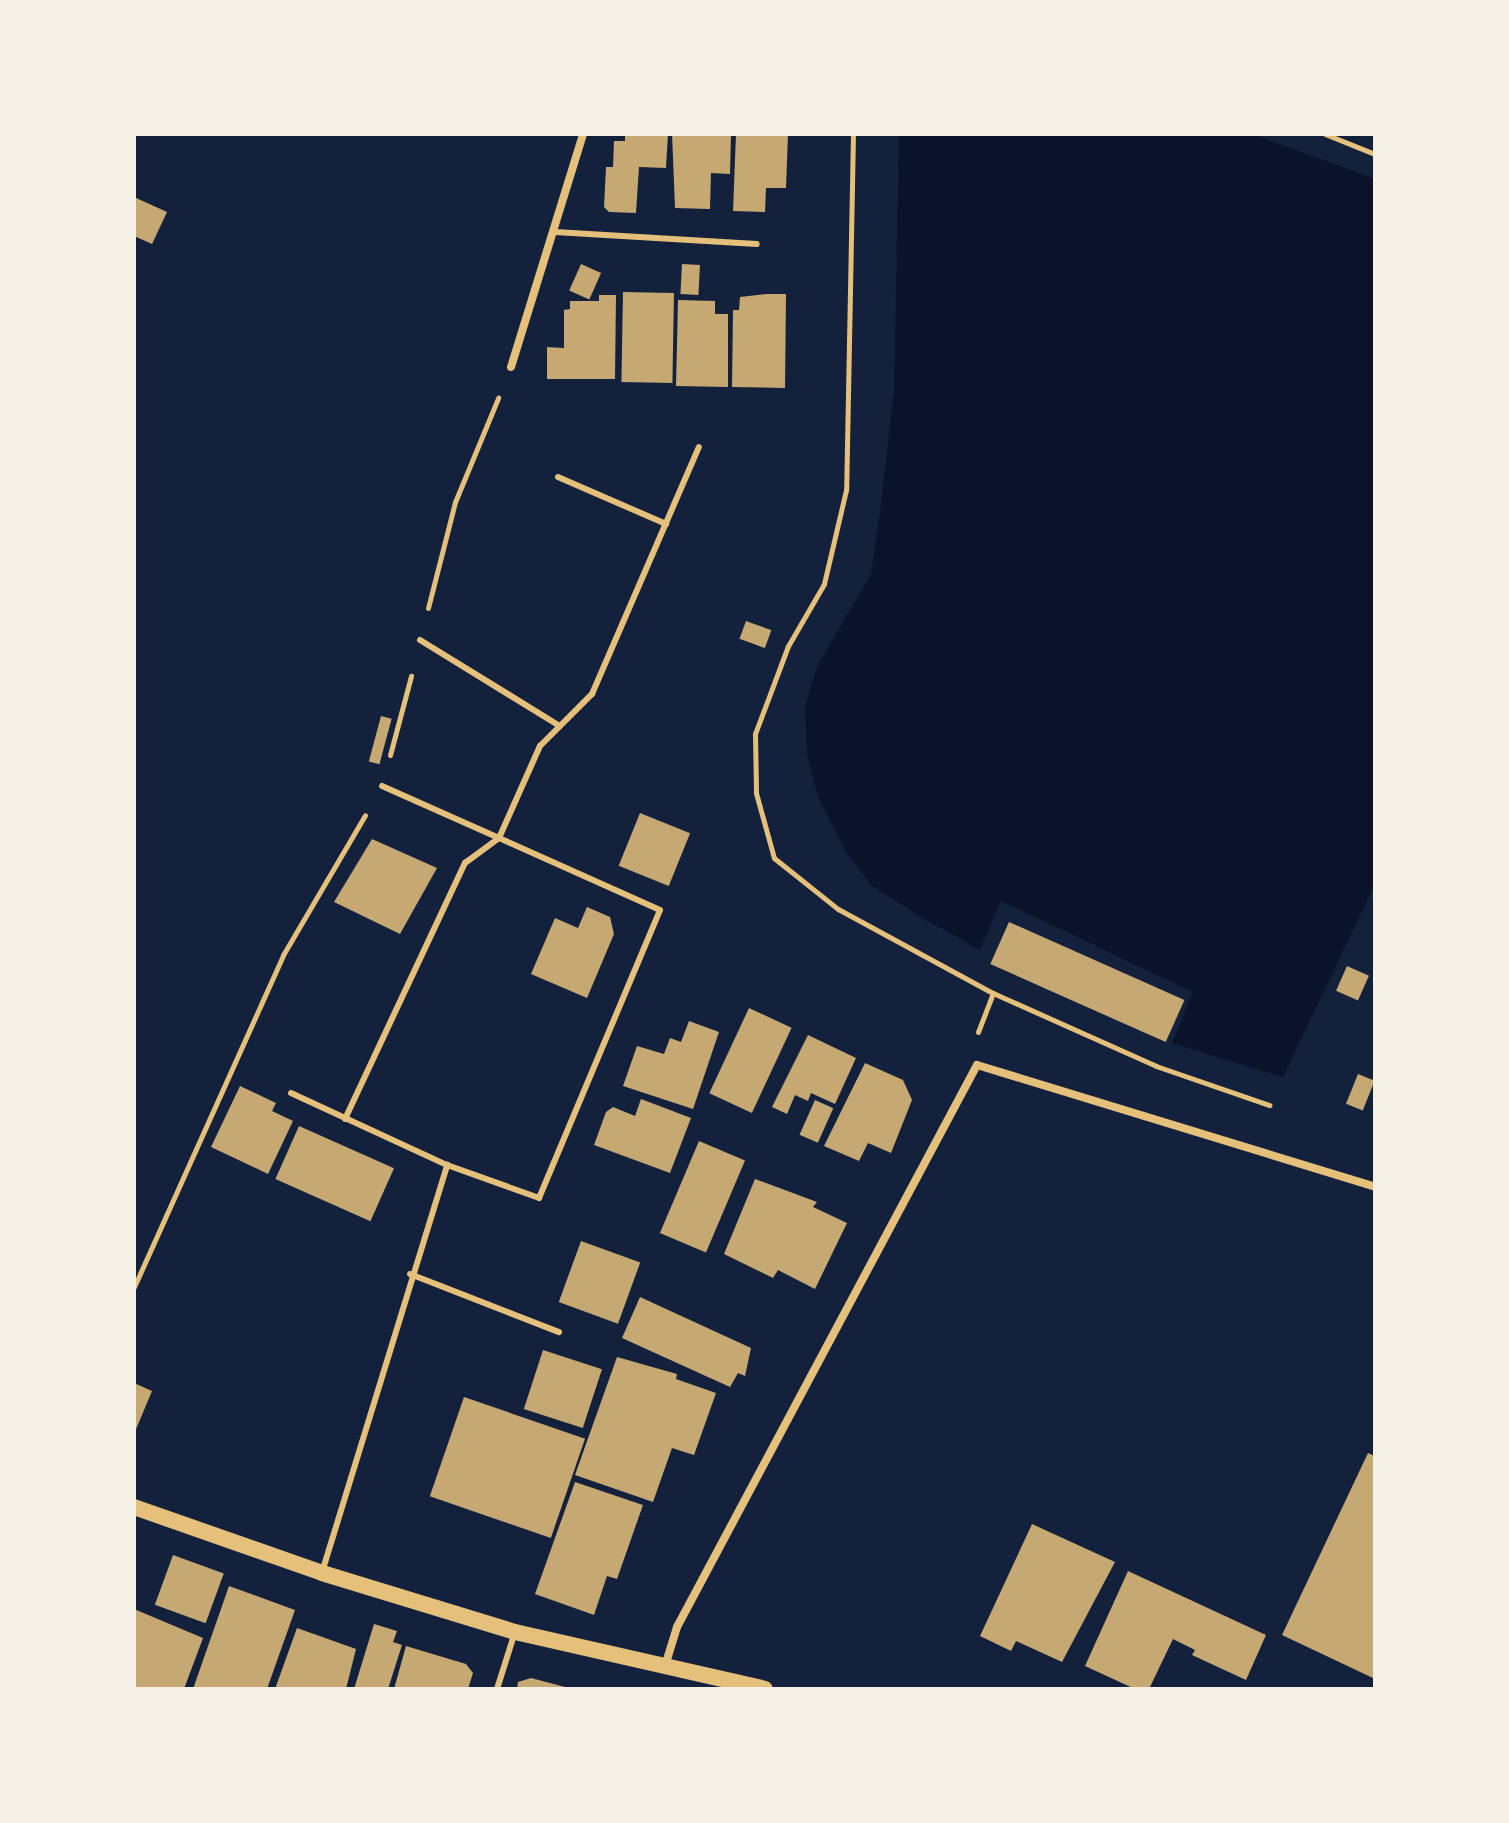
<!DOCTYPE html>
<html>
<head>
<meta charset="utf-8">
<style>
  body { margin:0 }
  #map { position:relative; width:1509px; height:1823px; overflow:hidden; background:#14213d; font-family:"Open Sans",sans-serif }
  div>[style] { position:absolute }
  .water>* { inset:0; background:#0b132b }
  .building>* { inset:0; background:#c6a872; transform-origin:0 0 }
  .path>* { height:5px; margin:-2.5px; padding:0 2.5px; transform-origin:2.5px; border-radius:2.5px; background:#e5c07b }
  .service>* { height:6px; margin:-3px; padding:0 3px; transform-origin:3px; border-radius:3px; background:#e5c07b }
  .minor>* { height:8px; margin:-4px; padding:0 4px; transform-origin:4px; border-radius:4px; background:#e5c07b }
  .secondary>* { height:16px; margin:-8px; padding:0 8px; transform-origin:8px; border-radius:8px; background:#e5c07b }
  span { translate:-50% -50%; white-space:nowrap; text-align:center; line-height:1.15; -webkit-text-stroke:6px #f6f1e7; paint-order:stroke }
  .frame { position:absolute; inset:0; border:136px solid #f6f1e7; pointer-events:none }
</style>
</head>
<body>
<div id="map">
  <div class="water">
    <i style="clip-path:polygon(899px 134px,1252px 134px,1375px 179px,1375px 884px,1283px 1077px,1172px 1043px,1193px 992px,1001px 901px,980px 950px,924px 919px,872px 886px,846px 852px,818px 797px,807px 756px,805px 705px,818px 665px,871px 574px,881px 504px,894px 389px)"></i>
  </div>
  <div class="building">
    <i style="clip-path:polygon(625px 134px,668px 134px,666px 168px,639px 167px,636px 213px,609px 212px,604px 207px,606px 167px,613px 167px,614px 141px,625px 141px)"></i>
    <i style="clip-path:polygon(672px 134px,731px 134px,730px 174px,711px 173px,710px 209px,675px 208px)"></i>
    <i style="clip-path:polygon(736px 134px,788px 134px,786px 188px,766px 188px,765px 212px,733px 211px)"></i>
    <i style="clip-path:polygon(134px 197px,167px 212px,152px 244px,134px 236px)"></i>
    <i style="left:581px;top:264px;width:22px;height:29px;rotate:24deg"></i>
    <i style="left:682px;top:264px;width:18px;height:30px;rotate:3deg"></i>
    <i style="left:623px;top:292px;width:51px;height:90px;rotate:1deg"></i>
    <i style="clip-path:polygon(767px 294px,786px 294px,785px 388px,732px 387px,733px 310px,739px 310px,740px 297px)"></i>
    <i style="clip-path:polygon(599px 295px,616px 295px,615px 379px,547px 379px,547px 347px,564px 348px,564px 310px,570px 309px,570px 301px,599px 301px)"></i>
    <i style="clip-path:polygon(678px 300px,715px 301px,715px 314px,728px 314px,728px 387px,676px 386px)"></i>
    <i style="left:746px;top:621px;width:27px;height:19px;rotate:20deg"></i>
    <i style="left:381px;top:716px;width:11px;height:47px;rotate:15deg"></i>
    <i style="left:640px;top:813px;width:54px;height:57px;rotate:22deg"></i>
    <i style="clip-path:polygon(372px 839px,437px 868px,400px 934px,334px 902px)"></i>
    <i style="clip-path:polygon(587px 907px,610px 917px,614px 934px,587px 998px,531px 974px,555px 918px,578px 928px)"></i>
    <i style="left:1009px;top:922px;width:192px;height:46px;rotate:24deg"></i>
    <i style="left:1347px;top:966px;width:24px;height:27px;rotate:24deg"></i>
    <i style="left:749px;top:1008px;width:47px;height:94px;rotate:25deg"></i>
    <i style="clip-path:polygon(689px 1021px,719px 1032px,693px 1109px,623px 1086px,637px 1046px,664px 1054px,670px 1038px,681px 1042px)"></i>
    <i style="clip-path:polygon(808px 1035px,856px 1058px,835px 1104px,811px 1093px,808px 1101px,795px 1095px,787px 1114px,772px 1107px)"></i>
    <i style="clip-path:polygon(865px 1063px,903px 1080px,912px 1100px,891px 1153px,868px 1143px,859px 1161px,824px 1146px)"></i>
    <i style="left:1358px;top:1074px;width:18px;height:32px;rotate:22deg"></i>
    <i style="clip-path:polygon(240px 1086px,276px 1103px,272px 1111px,293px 1121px,268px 1174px,211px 1147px)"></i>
    <i style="clip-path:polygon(641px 1099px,691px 1118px,670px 1173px,594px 1145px,606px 1112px,613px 1107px,635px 1116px)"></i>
    <i style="left:815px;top:1100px;width:20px;height:38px;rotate:24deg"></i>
    <i style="left:299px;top:1126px;width:104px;height:58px;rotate:24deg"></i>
    <i style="left:699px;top:1141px;width:50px;height:100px;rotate:23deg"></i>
    <i style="clip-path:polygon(755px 1179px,817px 1202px,813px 1207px,847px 1223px,815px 1289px,778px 1270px,773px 1278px,724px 1254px)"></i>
    <i style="left:581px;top:1241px;width:63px;height:65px;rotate:20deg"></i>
    <i style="clip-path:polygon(640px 1297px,751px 1348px,745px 1376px,738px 1373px,730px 1387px,622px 1338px)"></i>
    <i style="left:543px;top:1350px;width:62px;height:62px;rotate:18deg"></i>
    <i style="clip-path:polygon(617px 1357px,677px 1374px,676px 1379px,716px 1393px,694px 1455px,672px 1448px,653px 1502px,575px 1475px)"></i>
    <i style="clip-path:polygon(134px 1383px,152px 1391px,134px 1434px)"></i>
    <i style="left:464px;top:1397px;width:128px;height:105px;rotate:19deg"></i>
    <i style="clip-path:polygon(1368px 1453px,1375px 1456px,1375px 1679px,1282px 1635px)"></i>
    <i style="clip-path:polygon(575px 1482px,643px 1505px,617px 1579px,607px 1576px,594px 1615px,535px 1594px)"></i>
    <i style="clip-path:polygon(1032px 1524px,1115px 1562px,1062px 1662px,1016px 1641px,1011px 1651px,980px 1636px)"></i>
    <i style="left:173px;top:1555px;width:54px;height:53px;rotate:20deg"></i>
    <i style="clip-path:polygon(1128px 1571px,1266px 1635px,1246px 1680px,1192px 1655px,1195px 1650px,1173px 1639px,1149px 1689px,1135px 1689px,1085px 1666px)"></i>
    <i style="clip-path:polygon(229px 1586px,295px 1610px,267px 1689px,193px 1689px)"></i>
    <i style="clip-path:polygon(134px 1609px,203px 1638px,184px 1689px,134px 1689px)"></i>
    <i style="clip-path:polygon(374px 1624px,397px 1631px,393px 1642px,402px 1645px,388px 1689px,354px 1689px)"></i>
    <i style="clip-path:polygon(297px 1628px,356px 1649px,346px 1689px,275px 1689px)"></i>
    <i style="clip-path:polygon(406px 1646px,466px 1664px,473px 1673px,468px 1689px,394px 1689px)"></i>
    <i style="clip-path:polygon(531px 1678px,569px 1688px,569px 1689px,517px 1689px,518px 1682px)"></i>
  </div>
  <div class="path">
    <i style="left:853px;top:134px;width:356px;rotate:91.1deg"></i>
    <i style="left:846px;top:490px;width:97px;rotate:103.2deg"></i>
    <i style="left:824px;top:584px;width:72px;rotate:120.1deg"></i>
    <i style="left:788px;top:646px;width:94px;rotate:110.6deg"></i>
    <i style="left:755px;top:734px;width:59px;rotate:89deg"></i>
    <i style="left:756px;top:793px;width:67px;rotate:74.5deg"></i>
    <i style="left:774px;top:858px;width:82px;rotate:38.6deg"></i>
    <i style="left:838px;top:909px;width:176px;rotate:28.5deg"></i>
    <i style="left:993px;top:993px;width:179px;rotate:24.1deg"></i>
    <i style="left:1156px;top:1066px;width:120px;rotate:19deg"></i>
    <i style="left:1325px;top:134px;width:54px;rotate:21.8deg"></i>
    <i style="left:428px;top:608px;width:109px;rotate:-75.7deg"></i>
    <i style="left:455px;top:502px;width:113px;rotate:-67.5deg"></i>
    <i style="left:390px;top:755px;width:82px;rotate:-75.1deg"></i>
    <i style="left:978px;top:1032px;width:42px;rotate:-69deg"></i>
    <i style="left:134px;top:1287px;width:364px;rotate:-65.8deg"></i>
    <i style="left:283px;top:955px;width:162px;rotate:-59.6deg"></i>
  </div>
  <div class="service">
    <i style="left:555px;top:232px;width:202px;rotate:3.4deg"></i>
    <i style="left:558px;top:477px;width:118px;rotate:23.5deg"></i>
    <i style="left:420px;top:640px;width:164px;rotate:31.6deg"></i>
    <i style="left:291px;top:1093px;width:172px;rotate:24.8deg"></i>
    <i style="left:345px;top:1119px;width:283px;rotate:-64.9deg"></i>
    <i style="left:465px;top:863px;width:42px;rotate:-36.3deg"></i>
    <i style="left:499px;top:838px;width:128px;rotate:-156deg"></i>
    <i style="left:410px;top:1274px;width:160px;rotate:21.3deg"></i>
    <i style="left:323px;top:1569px;width:423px;rotate:-72.9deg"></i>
    <i style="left:447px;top:1165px;width:98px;rotate:19.7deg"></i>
    <i style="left:539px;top:1198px;width:312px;rotate:-67.2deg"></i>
    <i style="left:660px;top:910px;width:176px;rotate:-155.9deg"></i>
    <i style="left:499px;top:838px;width:101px;rotate:-66deg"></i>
    <i style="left:540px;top:746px;width:74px;rotate:-45deg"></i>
    <i style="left:592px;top:694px;width:269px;rotate:-66.6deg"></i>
    <i style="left:497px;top:1689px;width:57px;rotate:-72.5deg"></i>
  </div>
  <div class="minor">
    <i style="left:511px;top:367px;width:244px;rotate:-72.8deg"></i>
    <i style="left:665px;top:1666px;width:41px;rotate:-72.9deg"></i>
    <i style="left:677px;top:1627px;width:637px;rotate:-61.91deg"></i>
    <i style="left:977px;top:1065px;width:416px;rotate:17deg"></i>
  </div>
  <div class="secondary">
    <i style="left:134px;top:1507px;width:199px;rotate:19.3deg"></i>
    <i style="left:322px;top:1573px;width:202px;rotate:17deg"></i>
    <i style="left:515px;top:1632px;width:256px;rotate:12.8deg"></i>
  </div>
  <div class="frame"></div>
</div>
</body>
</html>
